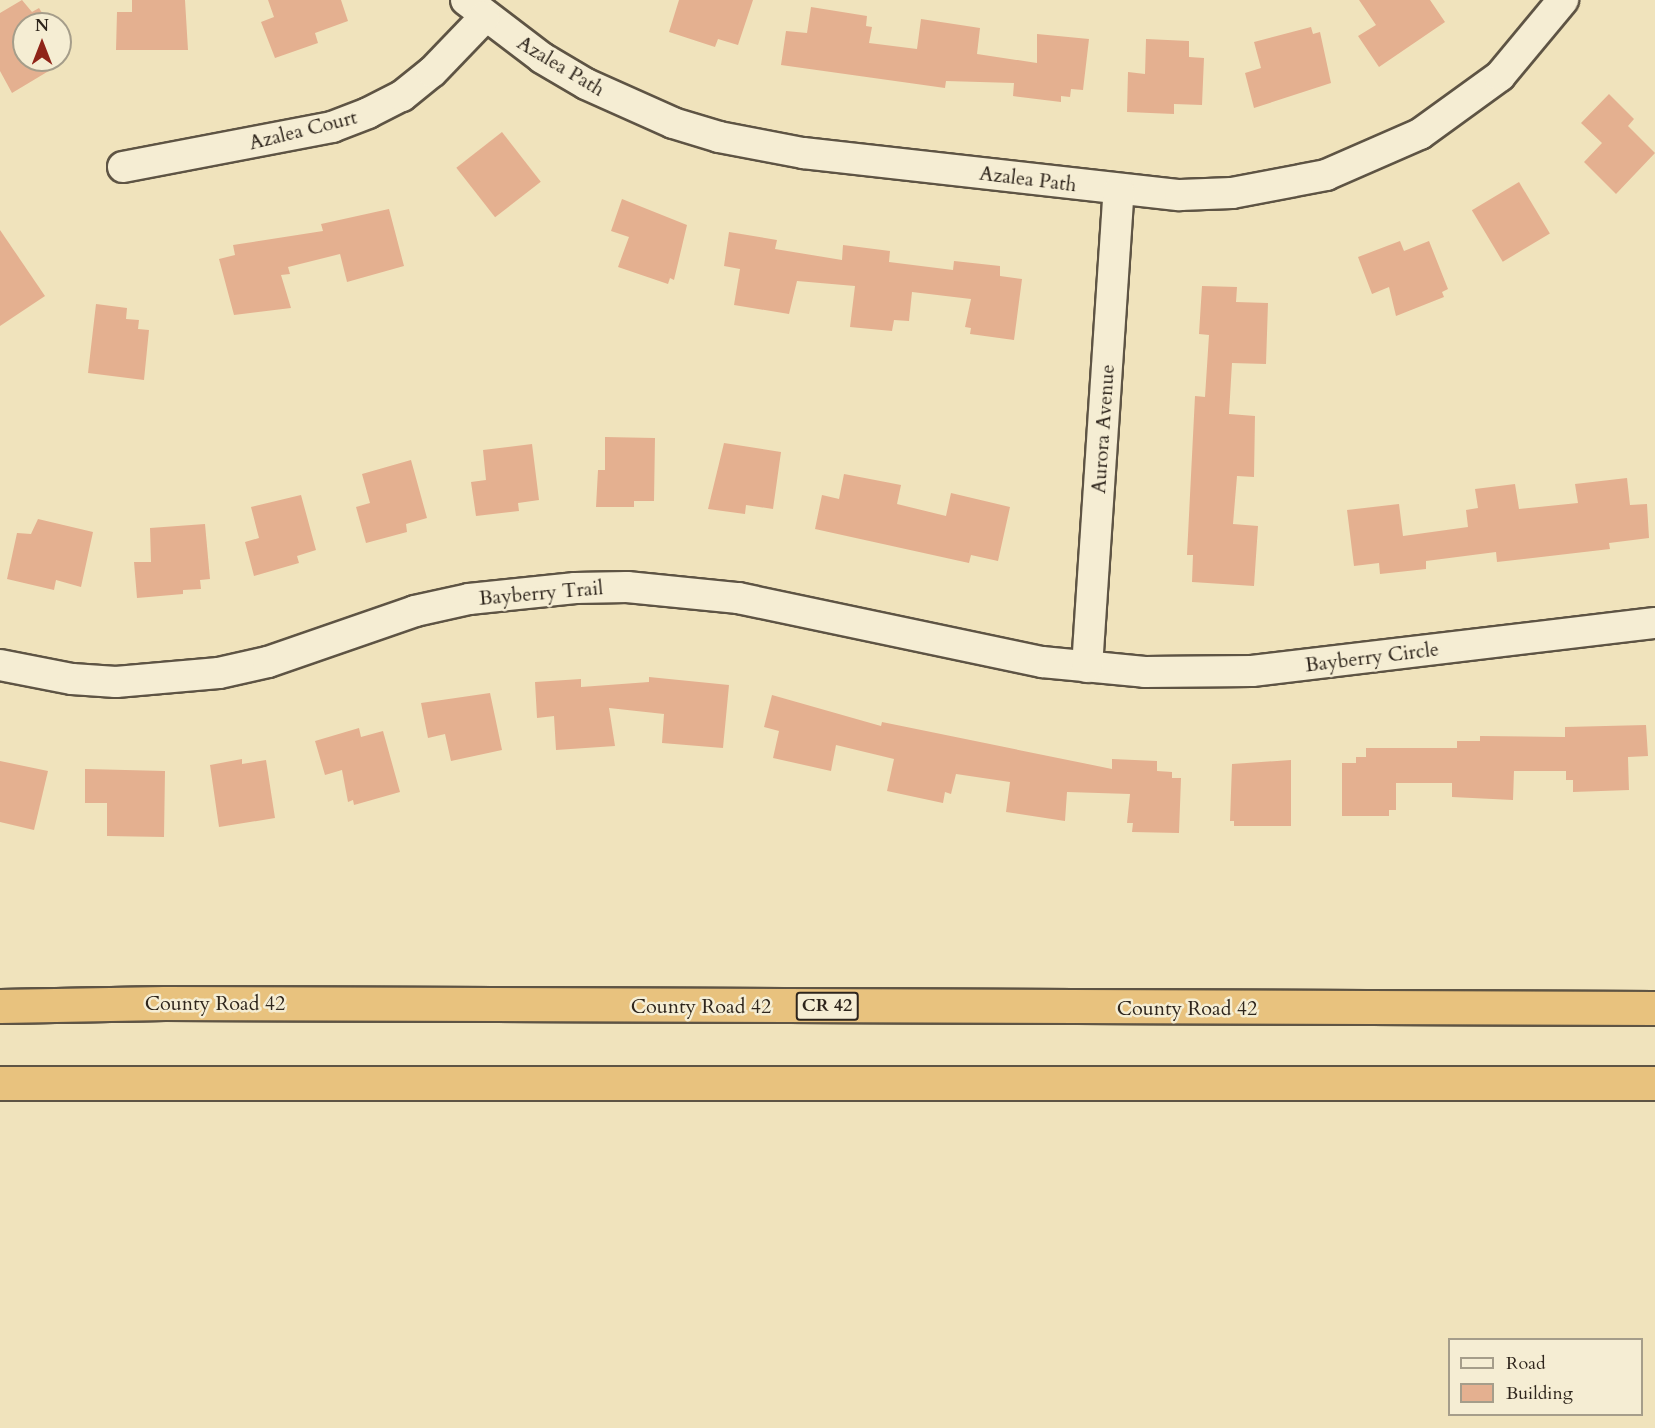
<!DOCTYPE html>
<html>
<head>
<meta charset="utf-8">
<style>
  body { margin:0 }
  #map { position:relative; width:1655px; height:1428px; overflow:hidden; background:#f0e3bc; font-family:Cardo,serif }
  div>[style] { position:absolute }
  .building>* { inset:0; background:#e4b090; transform-origin:0 0 }
  .roads { filter:drop-shadow(2px 0 #5e5444) drop-shadow(-2px 0 #5e5444) drop-shadow(0 2px #5e5444) drop-shadow(0 -2px #5e5444) }
  .street>* { height:30px; margin:-15px; padding:0 15px; transform-origin:15px; border-radius:15px; background:#f5edd3 }
  .highway>* { height:33px; margin:-16.5px; padding:0 16.5px; transform-origin:16.5px; border-radius:16.5px; background:#e8c27e }
  span { translate:-50% -50%; white-space:nowrap; text-align:center; line-height:1.15; -webkit-text-stroke:5px #f5edd3; paint-order:stroke }
  .shield-label span { padding:2px 4px; background:#f5edd3; border:2px solid; border-radius:4px; -webkit-text-stroke-width:0 }
  .shield-label { font-size:18px; color:#2e251c; font-weight:700 }
  .street-label { font-size:20px; color:#2e251c }
  .legend { position:absolute; left:1448px; top:1338px; width:195px; height:78px; box-sizing:border-box; background:#f5edd3; border:2px solid #a59d8a; margin:0; padding:8px 10px; list-style:none; font-size:18px; color:#2e251c }
  .legend li { display:flex; align-items:center; gap:12px; height:30px }
  .legend b { width:30px; border:2px solid #a59d8a }
  .north { position:absolute; left:12px; top:12px; width:60px; height:60px; box-sizing:border-box; background:#f5edd3; border:2px solid #a59d8a; border-radius:50%; rotate:0deg; font-size:16px; font-weight:700; line-height:24px; text-align:center; color:#2e251c }
  .north::after { content:''; display:block; margin:auto; width:21px; height:27px; background:#8f2418; clip-path:polygon(50% 0,100% 100%,50% 72%,0 100%) }
</style>
</head>
<body>
<div id="map">
  <div class="building">
    <i style="clip-path:polygon(22px 0,32px 12px,39px 8px,49px 24px,24px 24px,24px 60px,51px 60px,47px 62px,52px 69px,12px 93px,0 71px,0 13px)"></i>
    <i style="clip-path:polygon(132px 0,185px 0,188px 50px,116px 50px,117px 12px,132px 12px)"></i>
    <i style="clip-path:polygon(268px 0,341px 0,348px 21px,315px 33px,318px 43px,275px 58px,261px 22px,274px 17px)"></i>
    <i style="clip-path:polygon(679px 0,753px 0,738px 45px,718px 39px,715px 47px,669px 32px)"></i>
    <i style="clip-path:polygon(1359px 0,1430px 0,1445px 22px,1379px 67px,1358px 36px,1376px 25px)"></i>
    <i style="clip-path:polygon(811px 7px,867px 16px,866px 26px,872px 27px,869px 43px,917px 49px,921px 19px,980px 28px,977px 54px,1037px 63px,1037px 34px,1089px 39px,1083px 90px,1071px 89px,1070px 97px,1061px 96px,1061px 102px,1013px 96px,1014px 83px,946px 81px,945px 88px,781px 65px,786px 31px,807px 33px)"></i>
    <i style="clip-path:polygon(1311px 27px,1313px 34px,1320px 32px,1331px 83px,1254px 108px,1245px 73px,1261px 68px,1254px 42px)"></i>
    <i style="clip-path:polygon(1146px 39px,1189px 41px,1189px 57px,1204px 58px,1202px 105px,1174px 104px,1174px 114px,1127px 112px,1128px 72px,1145px 74px)"></i>
    <i style="clip-path:polygon(1609px 94px,1634px 119px,1628px 126px,1655px 153px,1616px 194px,1584px 162px,1602px 143px,1581px 123px)"></i>
    <i style="left:502px;top:132px;width:63px;height:58px;rotate:52deg"></i>
    <i style="left:1519px;top:182px;width:60px;height:55px;rotate:59deg"></i>
    <i style="clip-path:polygon(622px 199px,687px 225px,674px 280px,670px 278px,668px 284px,618px 267px,629px 237px,611px 231px)"></i>
    <i style="clip-path:polygon(389px 209px,404px 266px,347px 282px,340px 254px,288px 267px,290px 274px,281px 275px,291px 308px,234px 315px,219px 259px,235px 255px,233px 245px,323px 231px,321px 224px)"></i>
    <i style="clip-path:polygon(0 230px,45px 296px,0 326px)"></i>
    <i style="clip-path:polygon(729px 232px,777px 240px,775px 249px,842px 260px,843px 245px,890px 251px,889px 262px,953px 270px,954px 261px,1000px 266px,1000px 276px,1022px 279px,1014px 340px,970px 334px,971px 328px,965px 327px,971px 299px,912px 292px,909px 321px,894px 320px,892px 331px,850px 327px,855px 286px,797px 281px,789px 314px,734px 305px,740px 269px,724px 266px)"></i>
    <i style="clip-path:polygon(1400px 241px,1404px 251px,1429px 241px,1448px 289px,1442px 292px,1444px 297px,1396px 316px,1389px 287px,1372px 294px,1358px 257px)"></i>
    <i style="clip-path:polygon(1202px 286px,1237px 287px,1236px 302px,1268px 303px,1266px 364px,1232px 363px,1229px 414px,1255px 416px,1254px 477px,1237px 476px,1233px 524px,1258px 526px,1254px 586px,1192px 582px,1193px 555px,1187px 555px,1195px 396px,1205px 397px,1209px 335px,1199px 334px)"></i>
    <i style="clip-path:polygon(96px 304px,127px 308px,126px 319px,139px 320px,138px 329px,149px 330px,144px 380px,88px 373px)"></i>
    <i style="clip-path:polygon(605px 437px,655px 438px,654px 501px,634px 501px,634px 507px,596px 507px,598px 470px,605px 470px)"></i>
    <i style="clip-path:polygon(724px 443px,781px 452px,773px 509px,746px 505px,745px 514px,708px 509px)"></i>
    <i style="clip-path:polygon(532px 444px,539px 500px,518px 503px,519px 511px,476px 516px,471px 482px,486px 480px,483px 450px)"></i>
    <i style="clip-path:polygon(411px 460px,427px 518px,406px 524px,407px 532px,366px 543px,356px 507px,370px 503px,362px 474px)"></i>
    <i style="clip-path:polygon(844px 474px,901px 485px,897px 504px,946px 516px,951px 493px,1010px 507px,998px 561px,971px 555px,969px 563px,815px 529px,822px 495px,839px 499px)"></i>
    <i style="clip-path:polygon(1627px 478px,1630px 505px,1647px 504px,1649px 538px,1609px 543px,1610px 549px,1497px 562px,1496px 552px,1426px 561px,1426px 569px,1380px 574px,1379px 563px,1354px 566px,1347px 510px,1399px 504px,1403px 536px,1468px 527px,1466px 510px,1478px 508px,1475px 489px,1515px 484px,1519px 509px,1578px 503px,1575px 484px)"></i>
    <i style="clip-path:polygon(301px 495px,316px 550px,297px 556px,299px 563px,254px 576px,245px 542px,259px 538px,251px 507px)"></i>
    <i style="clip-path:polygon(38px 519px,93px 532px,81px 587px,56px 580px,54px 590px,7px 579px,17px 533px,31px 534px)"></i>
    <i style="clip-path:polygon(205px 524px,210px 579px,200px 580px,201px 589px,183px 590px,183px 594px,137px 598px,134px 562px,151px 562px,150px 528px)"></i>
    <i style="clip-path:polygon(649px 677px,729px 685px,723px 748px,662px 743px,664px 714px,609px 708px,615px 746px,556px 750px,554px 716px,537px 718px,535px 682px,581px 679px,581px 687px,649px 682px)"></i>
    <i style="clip-path:polygon(490px 693px,502px 750px,451px 761px,445px 734px,428px 738px,421px 703px)"></i>
    <i style="clip-path:polygon(772px 695px,881px 726px,882px 722px,1112px 769px,1112px 759px,1157px 761px,1157px 771px,1172px 772px,1172px 778px,1181px 778px,1179px 833px,1132px 832px,1133px 823px,1127px 823px,1130px 794px,1067px 792px,1065px 821px,1006px 812px,1010px 782px,956px 774px,951px 794px,945px 792px,943px 803px,887px 791px,894px 759px,836px 745px,831px 771px,773px 758px,779px 731px,764px 727px)"></i>
    <i style="clip-path:polygon(1646px 725px,1648px 756px,1628px 757px,1629px 790px,1573px 792px,1573px 780px,1566px 780px,1566px 771px,1514px 771px,1513px 800px,1452px 797px,1452px 783px,1396px 783px,1396px 810px,1389px 810px,1389px 816px,1342px 816px,1342px 763px,1356px 763px,1356px 757px,1366px 757px,1366px 748px,1457px 748px,1457px 741px,1480px 741px,1480px 736px,1565px 737px,1565px 727px)"></i>
    <i style="clip-path:polygon(359px 728px,361px 737px,383px 731px,400px 792px,354px 805px,353px 800px,348px 802px,342px 770px,325px 775px,315px 741px)"></i>
    <i style="clip-path:polygon(242px 759px,242px 764px,266px 760px,275px 818px,219px 827px,210px 765px)"></i>
    <i style="clip-path:polygon(1291px 760px,1291px 826px,1234px 826px,1234px 821px,1230px 821px,1232px 764px)"></i>
    <i style="clip-path:polygon(0 761px,48px 771px,34px 830px,0 822px)"></i>
    <i style="clip-path:polygon(85px 769px,165px 771px,164px 837px,107px 836px,107px 803px,85px 803px)"></i>
  </div>
  <div class="roads">
    <div class="street">
      <i style="left:466px;top:0;width:96px;rotate:37.3deg"></i>
      <i style="left:542px;top:58px;width:51px;rotate:30.6deg"></i>
      <i style="left:586px;top:84px;width:95px;rotate:24.1deg"></i>
      <i style="left:673px;top:123px;width:48px;rotate:16.9deg"></i>
      <i style="left:719px;top:137px;width:86px;rotate:10.8deg"></i>
      <i style="left:803px;top:153px;width:379px;rotate:6.4deg"></i>
      <i style="left:1180px;top:195px;width:52px;rotate:-2.2deg"></i>
      <i style="left:1232px;top:193px;width:96px;rotate:-10.8deg"></i>
      <i style="left:1326px;top:175px;width:103px;rotate:-23.6deg"></i>
      <i style="left:1420px;top:134px;width:99px;rotate:-35.9deg"></i>
      <i style="left:1500px;top:76px;width:99px;rotate:-50.3deg"></i>
      <i style="left:123px;top:167px;width:213px;rotate:-10.8deg"></i>
      <i style="left:332px;top:127px;width:39px;rotate:-21deg"></i>
      <i style="left:368px;top:113px;width:38px;rotate:-27deg"></i>
      <i style="left:402px;top:96px;width:38px;rotate:-39deg"></i>
      <i style="left:432px;top:72px;width:76px;rotate:-46.1deg"></i>
      <i style="left:0;top:665px;width:73px;rotate:11deg"></i>
      <i style="left:72px;top:679px;width:44px;rotate:3.9deg"></i>
      <i style="left:116px;top:682px;width:103px;rotate:-5deg"></i>
      <i style="left:219px;top:673px;width:50px;rotate:-12.7deg"></i>
      <i style="left:268px;top:662px;width:156px;rotate:-19.1deg"></i>
      <i style="left:415px;top:611px;width:55px;rotate:-12.5deg"></i>
      <i style="left:469px;top:599px;width:107px;rotate:-5.9deg"></i>
      <i style="left:575px;top:588px;width:52px;rotate:-1.1deg"></i>
      <i style="left:627px;top:587px;width:112px;rotate:5.7deg"></i>
      <i style="left:738px;top:598px;width:311px;rotate:11.9deg"></i>
      <i style="left:1042px;top:662px;width:103px;rotate:5.5deg"></i>
      <i style="left:1145px;top:672px;width:107px;rotate:-0.5deg"></i>
      <i style="left:1252px;top:671px;width:406px;rotate:-6.8deg"></i>
      <i style="left:1087px;top:667px;width:478px;rotate:-86.2deg"></i>
    </div>
    <div class="highway">
      <i style="left:0;top:1006px;width:165px;rotate:-1deg"></i>
      <i style="left:165px;top:1003px;width:1490px;rotate:0.19deg"></i>
      <i style="left:0;top:1083px;width:1655px"></i>
    </div>
  </div>
  <div class="shield-label">
    <span style="left:827px;top:1006px">CR 42</span>
  </div>
  <div class="street-label">
    <span style="left:561px;top:66px;rotate:31deg">Azalea Path</span>
    <span style="left:303px;top:130px;rotate:-14deg">Azalea Court</span>
    <span style="left:1028px;top:179px;rotate:7deg">Azalea Path</span>
    <span style="left:1103px;top:429px;rotate:-86deg">Aurora Avenue</span>
    <span style="left:541px;top:593px;rotate:-5deg">Bayberry Trail</span>
    <span style="left:1372px;top:657px;rotate:-7deg">Bayberry Circle</span>
    <span style="left:215px;top:1003px">County Road 42</span>
    <span style="left:701px;top:1006px">County Road 42</span>
    <span style="left:1187px;top:1008px">County Road 42</span>
  </div>
  <ul class="legend">
  <li><b style="height:8px;background:#f5edd3"></b>Road</li>
  <li><b style="height:16px;background:#e4b090"></b>Building</li>
  </ul>
  <div class="north">N</div>
</div>
</body>
</html>
